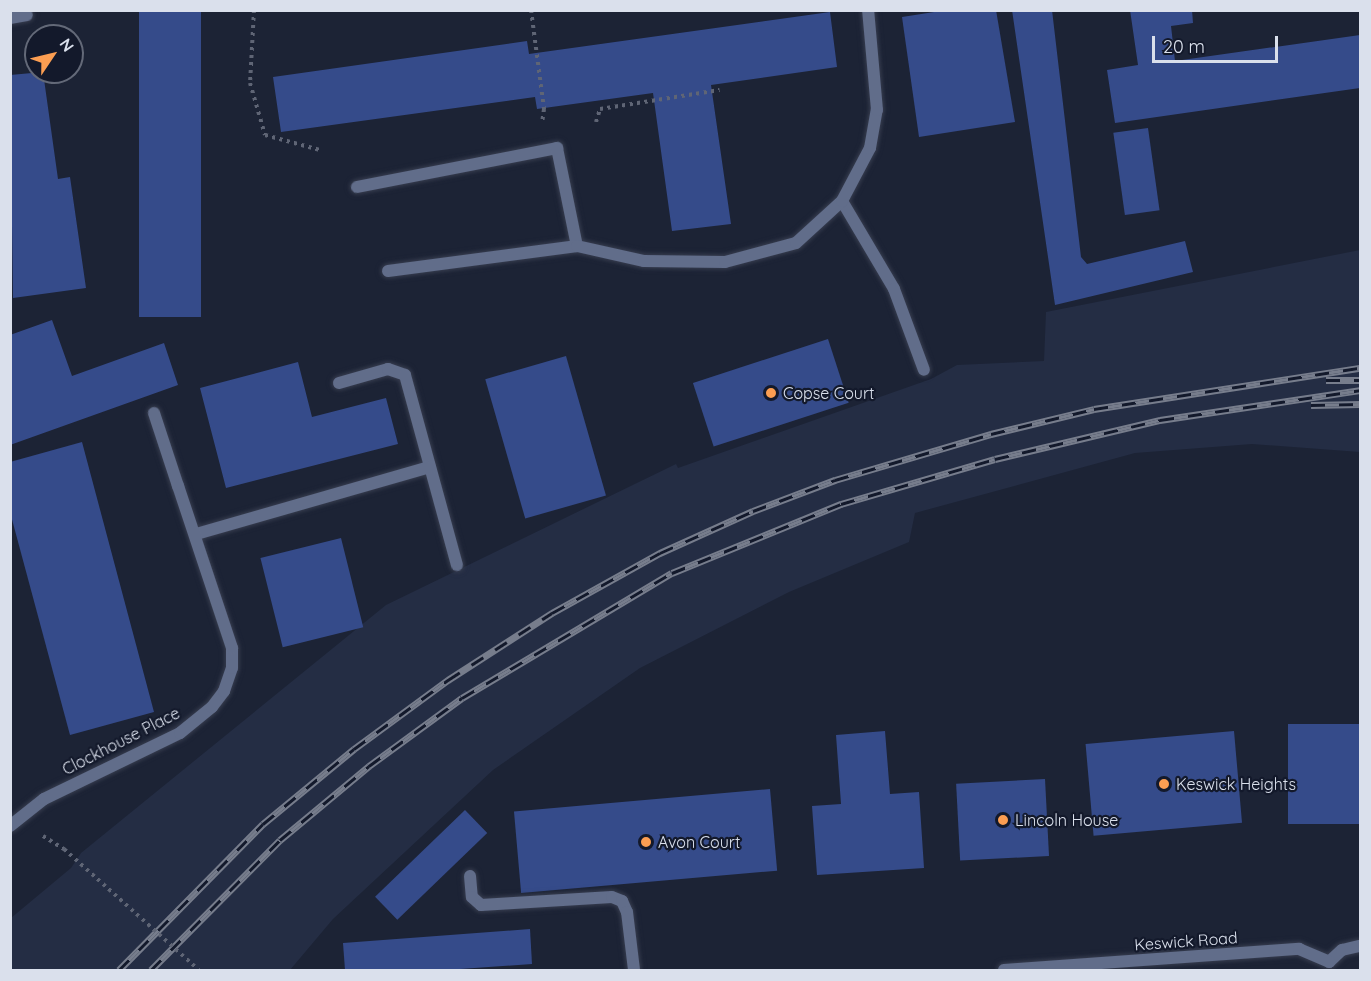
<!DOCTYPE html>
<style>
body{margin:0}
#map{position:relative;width:1371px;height:981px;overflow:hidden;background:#1c2335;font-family:Quicksand,sans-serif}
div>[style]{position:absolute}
.built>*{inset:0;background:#242d44}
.building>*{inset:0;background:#354b8a;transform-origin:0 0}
.path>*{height:4px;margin-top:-2px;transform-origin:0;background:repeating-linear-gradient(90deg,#5f6575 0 3px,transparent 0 7.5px)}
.roads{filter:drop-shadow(0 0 2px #373d4f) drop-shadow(0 0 2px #373d4f)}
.lane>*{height:12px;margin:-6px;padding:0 6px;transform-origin:6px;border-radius:6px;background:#616d8a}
.street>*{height:12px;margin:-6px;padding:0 6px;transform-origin:6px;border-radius:6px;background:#616d8a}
.rail>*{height:7px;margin-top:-3.5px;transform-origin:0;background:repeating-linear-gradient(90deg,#13192b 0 14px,#777d8c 0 28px);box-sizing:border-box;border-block:2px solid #777d8c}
.path-bridge>*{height:4px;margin-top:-2px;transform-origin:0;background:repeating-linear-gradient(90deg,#5f6575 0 3px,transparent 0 7.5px)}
.dots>*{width:16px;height:16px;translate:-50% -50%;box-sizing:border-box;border:3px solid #13192b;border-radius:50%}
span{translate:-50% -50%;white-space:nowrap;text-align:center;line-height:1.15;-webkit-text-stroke:4.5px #13192b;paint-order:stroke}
.poi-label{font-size:16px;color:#dae0ec}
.left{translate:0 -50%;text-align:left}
.street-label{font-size:16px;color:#dae0ec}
.frame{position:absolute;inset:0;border:12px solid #dae0ec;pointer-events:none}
.north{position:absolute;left:24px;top:24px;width:60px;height:60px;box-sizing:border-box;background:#13192b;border:2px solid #636978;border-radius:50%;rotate:55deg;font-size:16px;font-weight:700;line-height:24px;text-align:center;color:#dae0ec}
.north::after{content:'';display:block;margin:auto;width:21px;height:27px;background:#fc9e52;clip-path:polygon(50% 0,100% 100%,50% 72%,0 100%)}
.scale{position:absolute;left:1152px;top:36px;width:126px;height:27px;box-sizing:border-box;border:3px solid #dae0ec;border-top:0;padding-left:8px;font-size:18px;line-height:21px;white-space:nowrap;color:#dae0ec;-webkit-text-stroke:4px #13192b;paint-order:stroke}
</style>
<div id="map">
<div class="built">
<i style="clip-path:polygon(1360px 250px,1360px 452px,1252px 444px,1135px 453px,915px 513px,909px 542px,789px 592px,640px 668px,493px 770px,333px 919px,290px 970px,11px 970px,11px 918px,71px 868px,81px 853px,386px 605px,676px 464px,678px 468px,931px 379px,957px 365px,1044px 361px,1046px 312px)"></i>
</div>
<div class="building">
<i style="left:139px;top:10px;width:62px;height:307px"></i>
<i style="clip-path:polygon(947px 10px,996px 10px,1015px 122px,919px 137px,902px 17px)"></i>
<i style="clip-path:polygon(1012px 10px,1052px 10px,1081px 257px,1087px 264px,1185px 241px,1193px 272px,1055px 305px)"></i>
<i style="clip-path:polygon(1130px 10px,1192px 10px,1193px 23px,1171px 26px,1175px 61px,1360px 35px,1360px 88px,1115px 123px,1107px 70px,1138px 65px)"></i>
<i style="clip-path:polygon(830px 12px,837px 67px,711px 85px,731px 224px,672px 231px,653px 93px,537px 109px,535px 97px,281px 132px,273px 77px,527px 41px,529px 54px,536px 53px)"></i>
<i style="clip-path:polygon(43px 72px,58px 179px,70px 177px,86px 288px,13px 298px,10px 75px)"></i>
<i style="left:1148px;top:128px;width:83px;height:35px;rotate:82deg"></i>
<i style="clip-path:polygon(52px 320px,72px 376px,164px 343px,178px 385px,10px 445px,10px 335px)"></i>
<i style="left:828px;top:339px;width:67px;height:142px;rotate:72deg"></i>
<i style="left:566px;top:356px;width:145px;height:84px;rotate:74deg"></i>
<i style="clip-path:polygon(298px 362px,312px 417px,386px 398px,398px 444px,226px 488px,200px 388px)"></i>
<i style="clip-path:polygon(82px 442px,154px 712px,70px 735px,10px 512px,10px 462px)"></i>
<i style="left:341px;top:538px;width:92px;height:83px;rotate:76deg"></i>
<i style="left:1360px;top:724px;width:100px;height:72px;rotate:90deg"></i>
<i style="clip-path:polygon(885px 731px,890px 794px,919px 792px,924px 868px,817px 875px,812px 806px,841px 804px,836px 735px)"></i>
<i style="left:1234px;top:731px;width:92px;height:149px;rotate:85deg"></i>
<i style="left:1045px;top:779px;width:77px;height:89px;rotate:87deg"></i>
<i style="left:770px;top:789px;width:82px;height:257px;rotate:85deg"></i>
<i style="left:465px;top:810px;width:32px;height:125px;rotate:46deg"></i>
<i style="clip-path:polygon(530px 929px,532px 964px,446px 970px,345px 970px,343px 943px)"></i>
</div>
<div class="path">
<i style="left:254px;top:10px;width:73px;rotate:93.1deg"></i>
<i style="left:250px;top:83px;width:54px;rotate:73.9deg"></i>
<i style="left:265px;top:135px;width:57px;rotate:15.3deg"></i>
<i style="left:531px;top:10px;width:100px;rotate:82.5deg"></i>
<i style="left:544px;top:109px;width:14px;rotate:98deg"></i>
<i style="left:596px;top:122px;width:14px;rotate:-73deg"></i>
<i style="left:600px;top:109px;width:121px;rotate:-9deg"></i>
<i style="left:43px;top:836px;width:25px;rotate:32deg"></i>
</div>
<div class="roads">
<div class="lane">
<i style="left:357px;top:187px;width:204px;rotate:-11deg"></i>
<i style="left:557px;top:148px;width:100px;rotate:78.5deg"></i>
<i style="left:842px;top:201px;width:102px;rotate:59.4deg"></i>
<i style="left:894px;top:289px;width:86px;rotate:69.7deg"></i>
<i style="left:388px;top:271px;width:191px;rotate:-7.5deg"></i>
<i style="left:577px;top:246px;width:69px;rotate:12.6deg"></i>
<i style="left:339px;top:383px;width:51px;rotate:-15.9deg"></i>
<i style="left:388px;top:369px;width:18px;rotate:19deg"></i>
<i style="left:405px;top:375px;width:197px;rotate:74.7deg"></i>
<i style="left:154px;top:413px;width:77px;rotate:71.8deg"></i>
<i style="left:470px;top:876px;width:21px;rotate:85deg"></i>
<i style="left:472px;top:897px;width:12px;rotate:42deg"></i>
<i style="left:481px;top:905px;width:131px;rotate:-3.5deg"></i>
<i style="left:612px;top:897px;width:11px;rotate:22deg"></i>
<i style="left:622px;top:901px;width:12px;rotate:66deg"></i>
<i style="left:627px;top:912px;width:58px;rotate:83.1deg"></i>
</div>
<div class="street">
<i style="left:10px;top:18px;width:17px;rotate:-10deg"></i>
<i style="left:644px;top:261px;width:81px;rotate:0.7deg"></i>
<i style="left:725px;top:262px;width:73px;rotate:-15deg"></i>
<i style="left:796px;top:243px;width:62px;rotate:-42.4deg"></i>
<i style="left:842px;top:201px;width:60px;rotate:-62.2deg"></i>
<i style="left:870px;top:148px;width:39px;rotate:-80deg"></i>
<i style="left:877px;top:110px;width:100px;rotate:-95.1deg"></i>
<i style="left:196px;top:534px;width:243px;rotate:-16deg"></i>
<i style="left:10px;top:826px;width:43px;rotate:-38.5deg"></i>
<i style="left:44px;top:799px;width:151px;rotate:-25.9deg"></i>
<i style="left:180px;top:733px;width:41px;rotate:-39.1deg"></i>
<i style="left:212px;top:707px;width:20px;rotate:-53deg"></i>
<i style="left:224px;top:691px;width:24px;rotate:-71deg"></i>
<i style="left:232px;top:668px;width:20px;rotate:-90deg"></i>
<i style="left:232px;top:648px;width:171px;rotate:-108.4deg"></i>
<i style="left:1329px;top:962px;width:18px;rotate:-43deg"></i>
<i style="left:1342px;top:950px;width:18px;rotate:-13deg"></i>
<i style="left:1004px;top:970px;width:296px;rotate:-4.1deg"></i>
<i style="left:1299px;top:949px;width:33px;rotate:23deg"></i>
</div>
</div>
<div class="rail">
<i style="left:1326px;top:380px;width:34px"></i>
<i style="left:1311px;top:405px;width:49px;rotate:-1.2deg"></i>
<i style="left:119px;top:970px;width:205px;rotate:-45.4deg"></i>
<i style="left:263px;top:824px;width:118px;rotate:-39.5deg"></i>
<i style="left:354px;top:749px;width:117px;rotate:-36.3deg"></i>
<i style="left:448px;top:680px;width:124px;rotate:-32.8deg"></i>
<i style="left:552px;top:613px;width:124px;rotate:-29.1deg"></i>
<i style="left:660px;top:553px;width:102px;rotate:-24.3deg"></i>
<i style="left:753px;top:511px;width:88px;rotate:-20.7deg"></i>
<i style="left:835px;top:480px;width:163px;rotate:-16.4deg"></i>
<i style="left:991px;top:434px;width:106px;rotate:-13.6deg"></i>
<i style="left:1094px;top:409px;width:269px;rotate:-8.8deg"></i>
<i style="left:151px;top:970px;width:183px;rotate:-45.2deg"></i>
<i style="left:280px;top:840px;width:116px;rotate:-39.7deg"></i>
<i style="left:369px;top:766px;width:115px;rotate:-36.2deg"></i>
<i style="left:462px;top:698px;width:244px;rotate:-30.8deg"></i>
<i style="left:672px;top:573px;width:183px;rotate:-22.2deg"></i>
<i style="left:841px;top:504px;width:160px;rotate:-16.3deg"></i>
<i style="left:995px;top:459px;width:170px;rotate:-13.3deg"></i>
<i style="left:1160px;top:420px;width:202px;rotate:-8.5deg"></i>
</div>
<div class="path-bridge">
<i style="left:64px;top:849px;width:181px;rotate:41.9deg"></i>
</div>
<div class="dots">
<i style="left:771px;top:393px;background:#fc9e52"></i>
<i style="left:1164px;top:784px;background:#fc9e52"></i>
<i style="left:1003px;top:820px;background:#fc9e52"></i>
<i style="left:646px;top:842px;background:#fc9e52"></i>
</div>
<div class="poi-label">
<span class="left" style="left:783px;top:393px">Copse Court</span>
<span class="left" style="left:1176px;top:784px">Keswick Heights</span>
<span class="left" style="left:1015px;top:820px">Lincoln House</span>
<span class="left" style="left:658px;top:842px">Avon Court</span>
</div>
<div class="street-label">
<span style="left:121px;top:741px;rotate:-27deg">Clockhouse Place</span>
<span style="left:1186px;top:941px;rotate:-4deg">Keswick Road</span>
</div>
<div class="frame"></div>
<div class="north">N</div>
<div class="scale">20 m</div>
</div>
